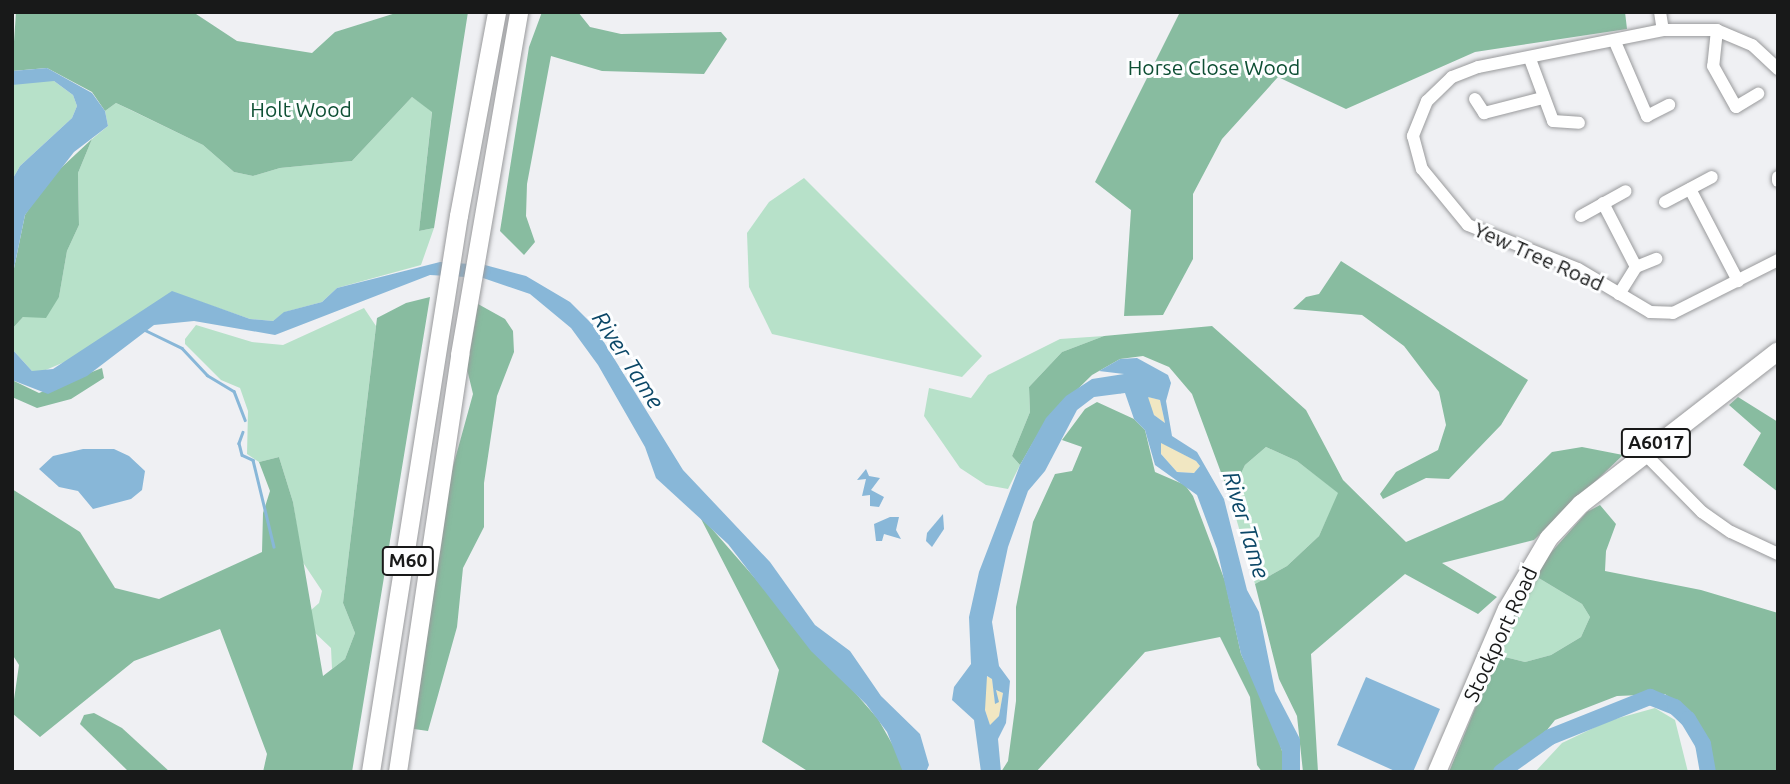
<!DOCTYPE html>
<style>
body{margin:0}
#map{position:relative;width:1790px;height:784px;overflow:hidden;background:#eff0f3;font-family:Ubuntu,sans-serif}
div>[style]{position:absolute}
.green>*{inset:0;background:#b7e1c9}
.forest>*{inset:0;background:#88bca0}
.sand>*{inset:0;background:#f1e7c2}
.water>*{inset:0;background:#88b7d8}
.stream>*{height:2.5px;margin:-1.25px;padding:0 1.25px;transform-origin:1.25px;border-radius:1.25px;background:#88b7d8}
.river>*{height:16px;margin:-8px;padding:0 8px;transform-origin:8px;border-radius:8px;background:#88b7d8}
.roads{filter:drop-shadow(0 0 2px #999a9c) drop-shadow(0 0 2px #999a9c)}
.minor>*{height:12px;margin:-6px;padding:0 6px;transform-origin:6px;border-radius:6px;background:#fff}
.highway>*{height:18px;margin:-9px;padding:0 9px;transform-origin:9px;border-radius:9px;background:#fff}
span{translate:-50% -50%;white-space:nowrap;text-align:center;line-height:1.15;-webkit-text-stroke:6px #fdfeff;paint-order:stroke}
.shield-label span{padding:2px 5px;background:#fdfeff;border:2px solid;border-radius:5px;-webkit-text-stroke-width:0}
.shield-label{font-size:19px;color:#181919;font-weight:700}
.park-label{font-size:21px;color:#0e4f34}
.street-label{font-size:21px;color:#181919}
.water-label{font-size:23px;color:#0b4767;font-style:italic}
.frame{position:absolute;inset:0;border:14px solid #181919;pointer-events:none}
</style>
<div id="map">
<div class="green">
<i style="clip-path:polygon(30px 80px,54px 81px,73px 95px,77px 106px,72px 118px,20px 166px,12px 180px,12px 85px)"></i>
<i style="clip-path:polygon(412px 97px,432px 111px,419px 231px,434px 228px,421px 265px,337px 288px,322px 302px,285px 312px,273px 321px,250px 319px,172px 292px,74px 358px,41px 372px,32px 371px,12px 349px,12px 329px,23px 317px,59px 297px,67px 251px,79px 225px,78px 173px,92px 139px,108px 126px,105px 111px,116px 103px,203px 145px,234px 172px,253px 176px,280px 168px,352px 161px)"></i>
<i style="clip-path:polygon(804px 178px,982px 356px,962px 377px,772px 334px,749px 287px,747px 233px,769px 202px)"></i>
<i style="clip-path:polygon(364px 308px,376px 326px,343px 603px,355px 633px,345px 659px,332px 669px,331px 648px,313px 631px,310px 611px,319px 603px,322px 591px,302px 561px,293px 502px,279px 457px,259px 462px,247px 454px,248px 411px,240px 388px,221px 380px,185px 344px,185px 339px,196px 325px,252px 342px,283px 345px)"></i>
<i style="clip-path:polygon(1104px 336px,1062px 352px,1029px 387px,1030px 412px,1012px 456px,1020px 465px,1008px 489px,986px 485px,960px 468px,924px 416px,929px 388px,971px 398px,988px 375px,1060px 339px)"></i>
<i style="clip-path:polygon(1266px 447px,1297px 461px,1339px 493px,1319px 536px,1287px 566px,1255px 584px,1230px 497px,1245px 465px)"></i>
<i style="clip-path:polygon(1532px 574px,1582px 604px,1590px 617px,1581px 637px,1551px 655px,1525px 662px,1497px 655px)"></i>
<i style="clip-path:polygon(1655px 708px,1675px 720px,1688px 772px,1535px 772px,1562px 743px,1608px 721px)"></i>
</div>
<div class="forest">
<i style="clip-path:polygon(193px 12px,237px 41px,312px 53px,335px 32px,399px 12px,468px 12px,434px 228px,419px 231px,432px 112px,412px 97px,352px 161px,280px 168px,253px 176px,234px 172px,203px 145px,131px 110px,116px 103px,105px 111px,92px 92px,47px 68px,12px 71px,16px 12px)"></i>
<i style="clip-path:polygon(542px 12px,578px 12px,590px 27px,621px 34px,721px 32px,727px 39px,704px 74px,602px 71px,551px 56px,527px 184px,526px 216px,535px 242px,524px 255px,500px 231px,529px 47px)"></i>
<i style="clip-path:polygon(1180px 12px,1625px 12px,1627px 29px,1475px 52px,1346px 109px,1278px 77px,1222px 139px,1193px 194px,1193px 259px,1163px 315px,1124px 316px,1131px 210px,1095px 182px)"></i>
<i style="clip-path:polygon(92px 139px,78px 173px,79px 225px,67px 251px,59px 297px,46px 318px,23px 317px,12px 329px,12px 278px,25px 215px,46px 182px)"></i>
<i style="clip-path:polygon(1341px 261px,1528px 380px,1501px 425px,1449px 479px,1426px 478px,1383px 499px,1380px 494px,1396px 472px,1438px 450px,1446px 425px,1439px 392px,1404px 346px,1362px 315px,1293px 309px,1306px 297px,1319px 294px)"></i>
<i style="clip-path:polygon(430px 297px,352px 772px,263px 772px,267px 754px,220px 629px,134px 661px,40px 737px,12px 713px,19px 665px,12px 654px,12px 489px,80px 532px,115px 588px,159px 599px,262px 552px,263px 513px,270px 491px,259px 462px,279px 457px,293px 502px,323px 676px,345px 659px,355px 633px,343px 603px,377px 318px,406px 303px)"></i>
<i style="clip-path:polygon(478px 304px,505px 319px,513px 331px,514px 352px,497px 396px,484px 483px,484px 527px,463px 568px,457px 627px,428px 731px,414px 729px,449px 481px,473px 394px,467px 369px)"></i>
<i style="clip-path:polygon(1212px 326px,1306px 410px,1343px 480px,1406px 542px,1503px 500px,1552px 452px,1582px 447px,1623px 455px,1534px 540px,1442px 563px,1497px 597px,1478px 614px,1405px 574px,1311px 654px,1318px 772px,1303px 772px,1297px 716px,1279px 679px,1255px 584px,1287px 566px,1319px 536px,1338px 493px,1297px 461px,1266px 447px,1245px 465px,1230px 497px,1192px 394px,1169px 367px,1143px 356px,1120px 359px,1092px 375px,1046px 420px,1020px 465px,1012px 456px,1030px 412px,1029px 387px,1062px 352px,1104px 336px)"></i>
<i style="clip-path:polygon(102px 368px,104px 378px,71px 399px,37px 408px,12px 397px,12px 380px,39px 393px)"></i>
<i style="clip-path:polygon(1738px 397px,1778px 422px,1778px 492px,1743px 465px,1761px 433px,1729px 405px)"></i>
<i style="clip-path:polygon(1097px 402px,1134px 419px,1145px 430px,1155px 472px,1185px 485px,1193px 496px,1225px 581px,1241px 654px,1273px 721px,1282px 751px,1282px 772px,1262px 772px,1257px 765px,1250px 697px,1220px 637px,1145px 652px,1036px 772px,1001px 772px,1008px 761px,1016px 701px,1016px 607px,1033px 522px,1055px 474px,1072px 471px,1082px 447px,1062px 440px,1085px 409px)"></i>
<i style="clip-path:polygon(1600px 505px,1616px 524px,1606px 551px,1605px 571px,1701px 590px,1778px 613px,1778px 772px,1715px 772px,1695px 717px,1665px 694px,1617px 696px,1555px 720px,1513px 772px,1449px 772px,1497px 655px,1525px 662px,1551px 655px,1581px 637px,1590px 617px,1582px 604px,1532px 574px,1587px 512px)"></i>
<i style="clip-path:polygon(698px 513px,878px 719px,903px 763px,903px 772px,809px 772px,762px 742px,779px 670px)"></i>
<i style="clip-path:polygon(94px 713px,122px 728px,170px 772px,129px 772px,80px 724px,84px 715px)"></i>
</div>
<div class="sand">
<i style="clip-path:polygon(1145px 396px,1160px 400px,1165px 423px,1154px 415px)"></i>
<i style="clip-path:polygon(1161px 442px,1196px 461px,1200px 466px,1194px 473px,1177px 472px,1161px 454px)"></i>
<i style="clip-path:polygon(985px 676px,992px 678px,995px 703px,996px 690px,1003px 693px,999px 716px,990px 726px,985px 710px)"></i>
</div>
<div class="water">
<i style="clip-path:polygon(47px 68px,92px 93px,105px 111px,108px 126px,74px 152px,25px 215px,12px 278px,12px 180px,20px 166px,72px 118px,77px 106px,73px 95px,54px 81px,12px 85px,12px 71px)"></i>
<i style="clip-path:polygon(440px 262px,485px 265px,526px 276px,570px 302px,594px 326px,683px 470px,770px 562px,815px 625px,850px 651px,881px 696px,920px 734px,929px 765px,926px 772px,903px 772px,887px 732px,866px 704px,811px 651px,728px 544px,656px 478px,645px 447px,598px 365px,571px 328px,530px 294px,483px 278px,430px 275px,275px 335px,194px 321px,154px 325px,87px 376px,48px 394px,12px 380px,12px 349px,32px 371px,53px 369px,172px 291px,250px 319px,273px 321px,284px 312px,322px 302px,337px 288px)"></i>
<i style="clip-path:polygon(evenodd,1137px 358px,1168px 375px,1171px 383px,1166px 401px,1172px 436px,1197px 452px,1224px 499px,1247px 590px,1259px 612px,1275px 691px,1300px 739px,1300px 772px,1282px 772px,1282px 751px,1241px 654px,1217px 549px,1197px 495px,1155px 465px,1145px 430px,1134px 419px,1125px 393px,1094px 397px,1077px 410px,1045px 471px,1028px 491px,1008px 547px,992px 622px,999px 666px,1010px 681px,1006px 723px,998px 739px,1001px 772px,981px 772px,974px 720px,952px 700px,954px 687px,971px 664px,969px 617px,979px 572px,1020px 465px,1046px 418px,1066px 396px,1092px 379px,1124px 374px,1099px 371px,1120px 359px,1137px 358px,1148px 397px,1160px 400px,1165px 423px,1154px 415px,1148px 397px,1137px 358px,1161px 443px,1196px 461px,1200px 466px,1194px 473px,1177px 472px,1161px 454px,1161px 443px,1137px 358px,987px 676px,992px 679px,995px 704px,999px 702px,996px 690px,1003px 693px,999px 716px,990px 725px,985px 710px,987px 676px)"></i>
<i style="clip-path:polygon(83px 449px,114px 449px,129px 456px,145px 471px,142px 490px,131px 499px,93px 509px,78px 491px,59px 487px,39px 469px,53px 456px)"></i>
<i style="clip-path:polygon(866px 469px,869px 476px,880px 478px,871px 490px,884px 497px,879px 507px,870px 506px,870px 495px,862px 496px,866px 479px,857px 480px)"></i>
<i style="clip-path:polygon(943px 514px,944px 529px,932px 547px,926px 541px,927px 533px)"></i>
<i style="clip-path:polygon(890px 517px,899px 517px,896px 530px,901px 539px,884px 534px,882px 541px,876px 541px,874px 524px)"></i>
<i style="clip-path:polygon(1366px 677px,1440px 709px,1413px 772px,1397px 772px,1337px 745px)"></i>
</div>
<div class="stream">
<i style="left:145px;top:330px;width:41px;rotate:25.9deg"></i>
<i style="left:182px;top:348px;width:37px;rotate:47deg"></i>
<i style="left:207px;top:375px;width:31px;rotate:31deg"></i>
<i style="left:234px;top:391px;width:31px;rotate:69deg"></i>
<i style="left:243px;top:432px;width:12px;rotate:110deg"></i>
<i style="left:239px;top:443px;width:12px;rotate:76deg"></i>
<i style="left:242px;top:455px;width:12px;rotate:24deg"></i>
<i style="left:253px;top:460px;width:89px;rotate:76.4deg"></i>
</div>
<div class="river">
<i style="left:1501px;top:772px;width:60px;rotate:-35.5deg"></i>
<i style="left:1550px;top:737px;width:108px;rotate:-21.8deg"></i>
<i style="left:1650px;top:697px;width:27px;rotate:22deg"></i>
<i style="left:1675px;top:707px;width:18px;rotate:43deg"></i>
<i style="left:1688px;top:719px;width:29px;rotate:59deg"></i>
<i style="left:1703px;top:744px;width:28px;rotate:80deg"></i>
</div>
<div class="roads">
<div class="minor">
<i style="left:1660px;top:12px;width:18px;rotate:81deg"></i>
<i style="left:1717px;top:30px;width:36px;rotate:96deg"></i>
<i style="left:1713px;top:66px;width:47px;rotate:60.7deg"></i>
<i style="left:1736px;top:107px;width:26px;rotate:-31deg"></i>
<i style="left:1615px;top:42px;width:81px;rotate:66.6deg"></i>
<i style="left:1647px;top:116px;width:25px;rotate:-27deg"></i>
<i style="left:1530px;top:59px;width:66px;rotate:69.6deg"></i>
<i style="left:1553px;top:121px;width:26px;rotate:4deg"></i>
<i style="left:1778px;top:69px;width:35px;rotate:-137deg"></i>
<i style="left:1752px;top:45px;width:38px;rotate:-157deg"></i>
<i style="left:1717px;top:30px;width:54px;rotate:180deg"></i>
<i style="left:1663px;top:30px;width:189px;rotate:168.7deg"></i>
<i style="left:1478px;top:67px;width:28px;rotate:159deg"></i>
<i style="left:1452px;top:77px;width:35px;rotate:136deg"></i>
<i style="left:1427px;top:101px;width:38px;rotate:112deg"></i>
<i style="left:1413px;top:136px;width:34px;rotate:75deg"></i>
<i style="left:1422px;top:169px;width:72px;rotate:50.6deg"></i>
<i style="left:1468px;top:225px;width:118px;rotate:21.8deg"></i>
<i style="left:1578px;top:269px;width:84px;rotate:30.8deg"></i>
<i style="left:1650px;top:312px;width:23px;rotate:2deg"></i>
<i style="left:1673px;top:313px;width:118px;rotate:-26.8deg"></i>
<i style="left:1475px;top:99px;width:17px;rotate:57deg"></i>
<i style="left:1484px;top:113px;width:61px;rotate:-14.3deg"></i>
<i style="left:1778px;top:177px;width:4px;rotate:90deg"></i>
<i style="left:1690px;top:189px;width:104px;rotate:62.4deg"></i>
<i style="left:1665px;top:202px;width:53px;rotate:-28deg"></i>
<i style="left:1603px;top:203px;width:72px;rotate:62.7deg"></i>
<i style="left:1636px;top:267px;width:32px;rotate:122deg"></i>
<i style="left:1581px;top:216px;width:51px;rotate:-29.1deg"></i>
<i style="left:1636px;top:267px;width:22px;rotate:-22deg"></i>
<i style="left:1644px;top:453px;width:83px;rotate:45.5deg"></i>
<i style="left:1702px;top:512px;width:35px;rotate:35deg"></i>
<i style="left:1731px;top:532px;width:52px;rotate:25.1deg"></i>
</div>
<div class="highway">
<i style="left:371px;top:772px;width:563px;rotate:-81.01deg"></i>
<i style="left:459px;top:216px;width:208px;rotate:-79.4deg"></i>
<i style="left:398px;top:772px;width:422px;rotate:-81.5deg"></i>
<i style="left:460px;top:355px;width:348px;rotate:-80.2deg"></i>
<i style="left:1437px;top:772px;width:177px;rotate:-66.8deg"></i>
<i style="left:1507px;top:609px;width:82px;rotate:-59.4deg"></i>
<i style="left:1549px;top:538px;width:47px;rotate:-46.7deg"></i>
<i style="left:1581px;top:504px;width:249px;rotate:-37.8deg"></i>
</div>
</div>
<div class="shield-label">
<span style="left:1656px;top:443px">A6017</span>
<span style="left:408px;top:561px">M60</span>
</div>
<div class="park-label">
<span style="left:1214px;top:67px">Horse Close Wood</span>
<span style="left:301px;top:109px">Holt Wood</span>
</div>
<div class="street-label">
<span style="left:1539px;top:256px;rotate:24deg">Yew Tree Road</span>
<span style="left:1500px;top:634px;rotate:-65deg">Stockport Road</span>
</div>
<div class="water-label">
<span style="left:628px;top:360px;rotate:57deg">River Tame</span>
<span style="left:1246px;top:525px;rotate:73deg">River Tame</span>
</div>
<div class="frame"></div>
</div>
